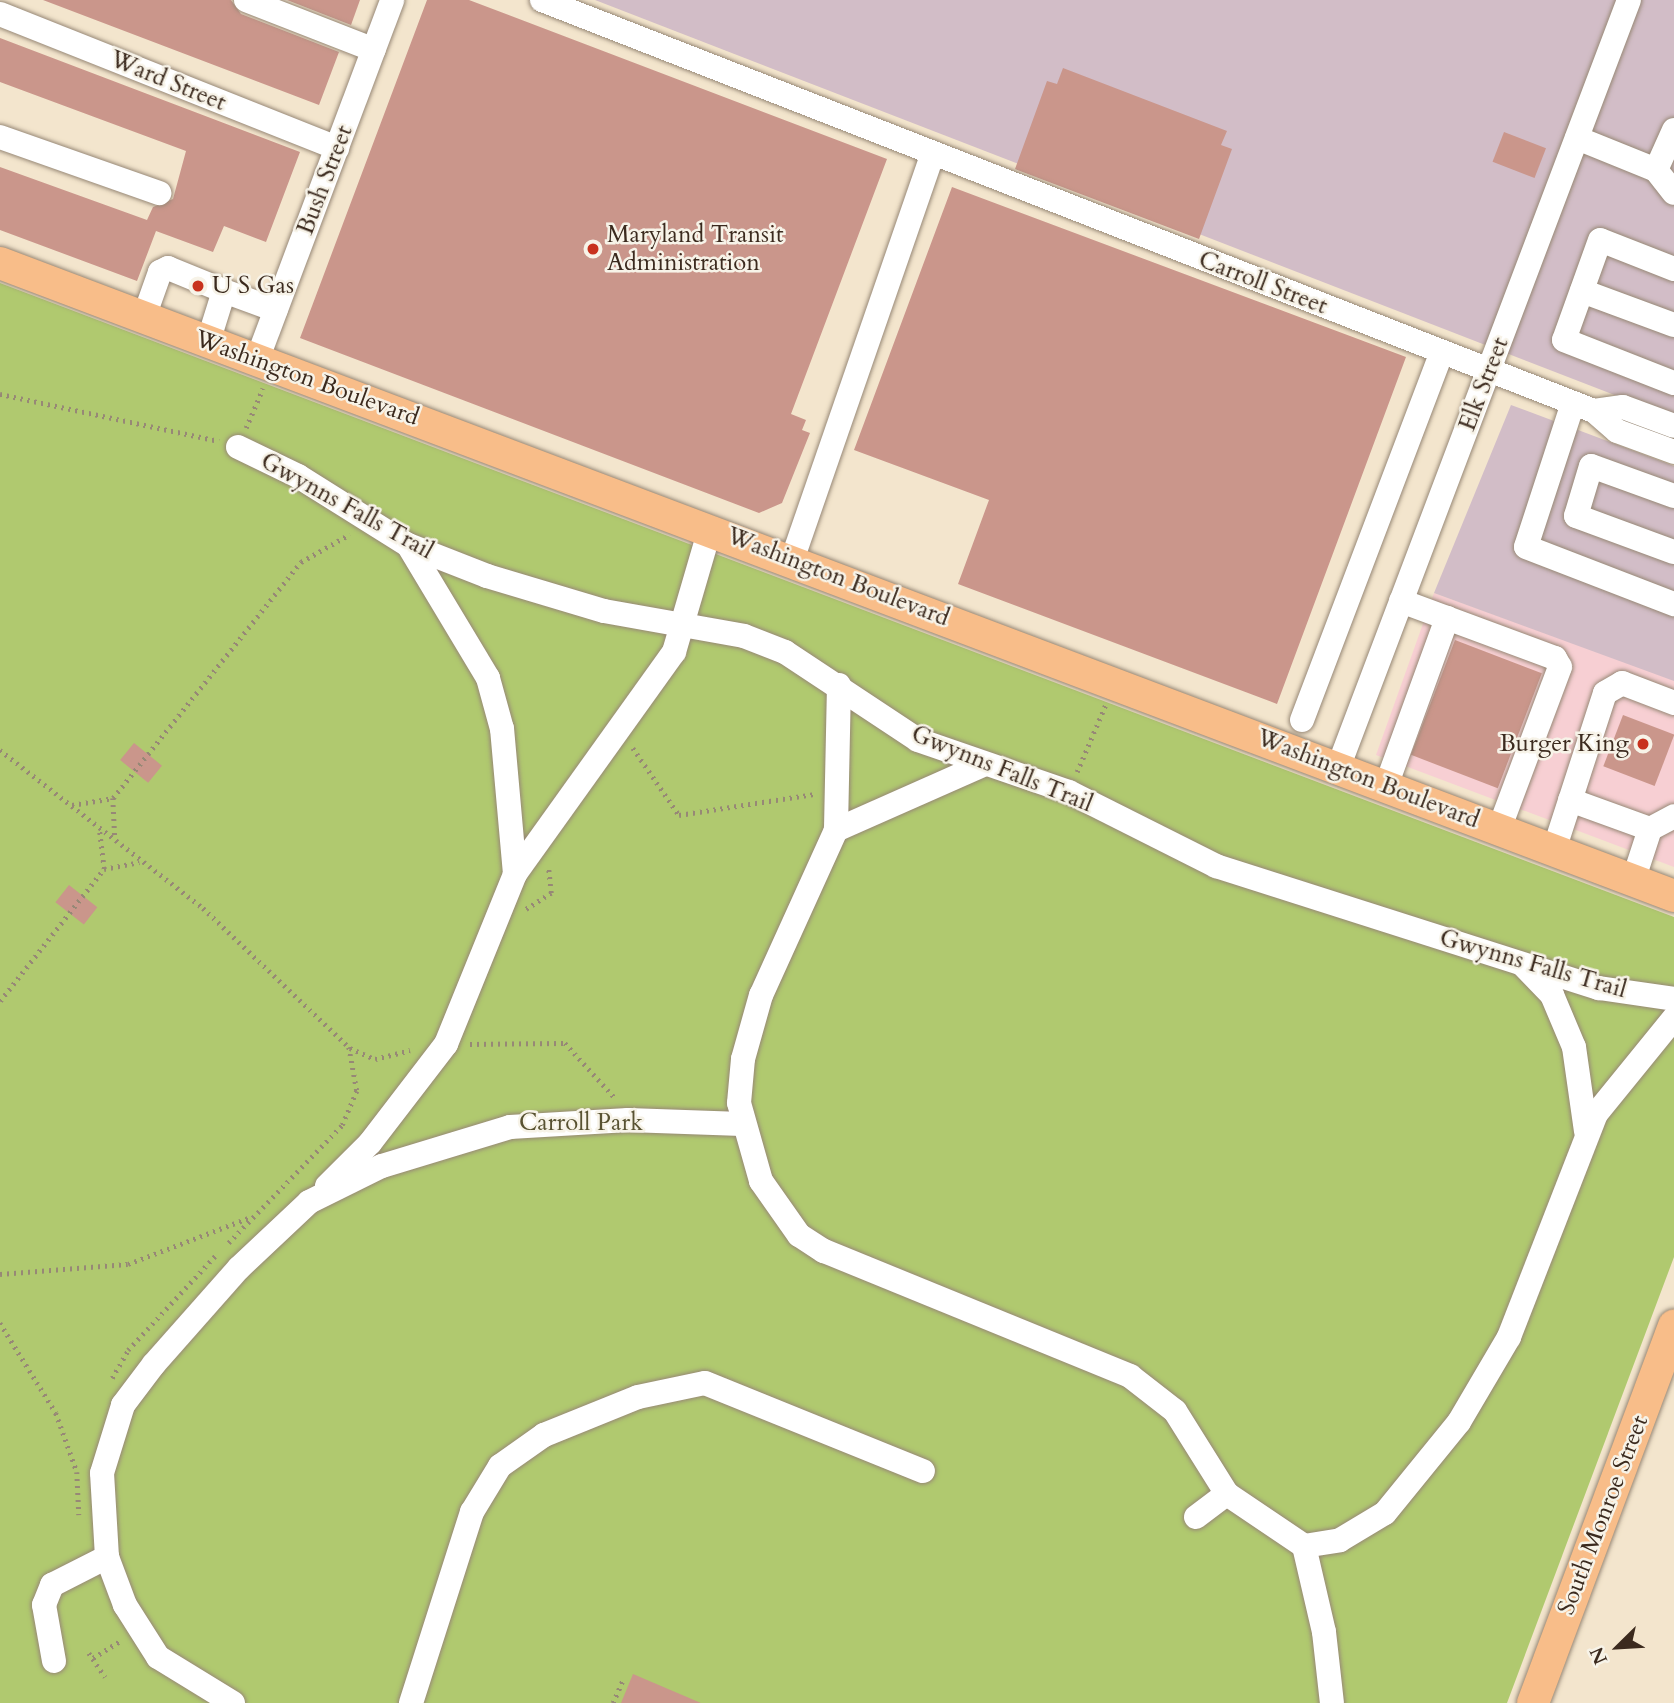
<!DOCTYPE html>
<style>
body{margin:0}
#map{position:relative;width:1674px;height:1703px;overflow:hidden;background:#f3e5cd;font-family:Cardo,serif}
div>[style]{position:absolute}
.built>*{inset:0;background:#f7cfd3}
.industrial>*{inset:0;background:#d2bdc7}
.green>*{inset:0;background:#b0c96f}
.building>*{inset:0;background:#ca968b;transform-origin:0 0}
.path>*{height:4.5px;margin-top:-2.25px;transform-origin:0;background:repeating-linear-gradient(90deg,#978876 0 2px,transparent 0 7px)}
.roads{filter:drop-shadow(0 0 2px #978876) drop-shadow(0 0 2px #978876)}
.minor>*{height:24px;margin:-12px;padding:0 12px;transform-origin:12px;border-radius:12px;background:#fff}
.major>*{height:32px;margin:-16px;padding:0 16px;transform-origin:16px;border-radius:16px;background:#f8bd89}
.dots>*{width:19px;height:19px;translate:-50% -50%;box-sizing:border-box;border:4px solid #f7f3e8;border-radius:50%}
span{translate:-50% -50%;white-space:nowrap;text-align:center;line-height:1.15;-webkit-text-stroke:5px #f7f3e8;paint-order:stroke}
.street-label{font-size:24px;color:#3b2a1e}
.poi-label{font-size:24px;color:#3b2a1e}
.left{translate:0 -50%;text-align:left}
.right{translate:-100% -50%;text-align:right}
.park-label{font-size:24px;color:#585232}
.north{position:absolute;left:1583px;top:1612px;width:70px;height:70px;-webkit-text-stroke:5px #f7f3e8;paint-order:stroke;rotate:246deg;font-size:19px;font-weight:700;line-height:28px;text-align:center;color:#3b2a1e}
.north::after{content:'';display:block;margin:auto;width:24px;height:32px;background:#3b2a1e;clip-path:polygon(50% 0,100% 100%,50% 72%,0 100%)}
</style>
<div id="map">
<div class="built">
<i style="clip-path:polygon(1434px 593px,1674px 679px,1674px 867px,1376px 755px)"></i>
</div>
<div class="industrial">
<i style="clip-path:polygon(595px 0,1674px 0,1674px 418px)"></i>
<i style="clip-path:polygon(1511px 405px,1674px 466px,1674px 681px,1434px 593px)"></i>
</div>
<div class="green">
<i style="clip-path:polygon(0 283px,1674px 917px,1674px 1257px,1507px 1703px,0 1703px)"></i>
</div>
<div class="building">
<i style="clip-path:polygon(43px 0,231px 0,241px 14px,339px 52px,319px 105px)"></i>
<i style="clip-path:polygon(287px 0,360px 0,351px 25px)"></i>
<i style="clip-path:polygon(427px 0,469px 0,887px 159px,791px 414px,806px 420px,802px 430px,810px 433px,782px 503px,759px 513px,300px 338px)"></i>
<i style="clip-path:polygon(0 38px,300px 152px,266px 242px,224px 226px,213px 252px,156px 231px,137px 281px,0 230px,0 167px,147px 220px,153px 207px,173px 199px,186px 151px,0 82px)"></i>
<i style="clip-path:polygon(1063px 68px,1227px 131px,1221px 145px,1232px 149px,1199px 239px,1015px 169px,1047px 81px,1057px 84px)"></i>
<i style="left:1504px;top:132px;width:45px;height:32px;rotate:21deg"></i>
<i style="clip-path:polygon(952px 187px,1406px 357px,1277px 704px,958px 584px,989px 500px,854px 450px)"></i>
<i style="left:1455px;top:640px;width:93px;height:123px;rotate:21deg"></i>
<i style="left:1623px;top:715px;width:55px;height:55px;rotate:21deg"></i>
<i style="left:134px;top:743px;width:36px;height:22px;rotate:39deg"></i>
<i style="left:69px;top:885px;width:36px;height:22px;rotate:38deg"></i>
<i style="clip-path:polygon(633px 1674px,701px 1703px,621px 1703px)"></i>
</div>
<div class="path">
<i style="left:0;top:394px;width:224px;rotate:12.1deg"></i>
<i style="left:246px;top:428px;width:43px;rotate:-67deg"></i>
<i style="left:633px;top:748px;width:81px;rotate:55.5deg"></i>
<i style="left:679px;top:815px;width:138px;rotate:-8.8deg"></i>
<i style="left:0;top:750px;width:257px;rotate:37.9deg"></i>
<i style="left:203px;top:908px;width:202px;rotate:43.6deg"></i>
<i style="left:349px;top:1047px;width:45px;rotate:79.7deg"></i>
<i style="left:357px;top:1091px;width:38px;rotate:113deg"></i>
<i style="left:342px;top:1126px;width:163px;rotate:134deg"></i>
<i style="left:1077px;top:772px;width:72px;rotate:-67deg"></i>
<i style="left:113px;top:798px;width:302px;rotate:-51.5deg"></i>
<i style="left:301px;top:562px;width:56px;rotate:-29.7deg"></i>
<i style="left:72px;top:805px;width:42px;rotate:-9.7deg"></i>
<i style="left:113px;top:798px;width:41px;rotate:87.2deg"></i>
<i style="left:104px;top:869px;width:36px;rotate:-11deg"></i>
<i style="left:526px;top:909px;width:30px;rotate:-33deg"></i>
<i style="left:551px;top:893px;width:27px;rotate:-96deg"></i>
<i style="left:0;top:1001px;width:168px;rotate:-51.8deg"></i>
<i style="left:104px;top:869px;width:41px;rotate:-97deg"></i>
<i style="left:470px;top:1044px;width:95px;rotate:-0.6deg"></i>
<i style="left:565px;top:1043px;width:76px;rotate:47.7deg"></i>
<i style="left:350px;top:1048px;width:27px;rotate:24deg"></i>
<i style="left:375px;top:1059px;width:36px;rotate:-14deg"></i>
<i style="left:0;top:1274px;width:128px;rotate:-4.5deg"></i>
<i style="left:128px;top:1264px;width:132px;rotate:-20.9deg"></i>
<i style="left:0;top:1323px;width:106px;rotate:58.1deg"></i>
<i style="left:56px;top:1413px;width:63px;rotate:70.4deg"></i>
<i style="left:77px;top:1472px;width:43px;rotate:87.3deg"></i>
<i style="left:112px;top:1378px;width:32px;rotate:-60deg"></i>
<i style="left:128px;top:1350px;width:131px;rotate:-47.2deg"></i>
<i style="left:89px;top:1653px;width:29px;rotate:56deg"></i>
<i style="left:93px;top:1658px;width:34px;rotate:-32deg"></i>
<i style="left:613px;top:1703px;width:26px;rotate:-67deg"></i>
</div>
<div class="roads">
<div class="minor">
<i style="left:246px;top:0;width:137px;rotate:21.3deg"></i>
<i style="left:542px;top:0;width:1129px;rotate:21.34deg"></i>
<i style="left:1594px;top:411px;width:30px;rotate:41deg"></i>
<i style="left:1617px;top:431px;width:61px;rotate:20.2deg"></i>
<i style="left:0;top:14px;width:363px;rotate:21.7deg"></i>
<i style="left:1674px;top:130px;width:44px;rotate:114.2deg"></i>
<i style="left:1656px;top:170px;width:29px;rotate:52deg"></i>
<i style="left:0;top:137px;width:169px;rotate:19.4deg"></i>
<i style="left:1577px;top:138px;width:85px;rotate:22.1deg"></i>
<i style="left:1674px;top:269px;width:79px;rotate:-158.6deg"></i>
<i style="left:1600px;top:240px;width:106px;rotate:109.8deg"></i>
<i style="left:1564px;top:340px;width:118px;rotate:21.4deg"></i>
<i style="left:224px;top:291px;width:55px;rotate:20.1deg"></i>
<i style="left:1582px;top:291px;width:98px;rotate:20.3deg"></i>
<i style="left:144px;top:317px;width:48px;rotate:-70.4deg"></i>
<i style="left:160px;top:272px;width:9px;rotate:-27deg"></i>
<i style="left:168px;top:268px;width:61px;rotate:22.3deg"></i>
<i style="left:224px;top:291px;width:53px;rotate:107.4deg"></i>
<i style="left:257px;top:360px;width:384px;rotate:-69.4deg"></i>
<i style="left:1573px;top:403px;width:151px;rotate:108.1deg"></i>
<i style="left:1526px;top:547px;width:159px;rotate:21.1deg"></i>
<i style="left:1594px;top:411px;width:29px;rotate:-8deg"></i>
<i style="left:1623px;top:407px;width:54px;rotate:20.4deg"></i>
<i style="left:238px;top:447px;width:67px;rotate:25.8deg"></i>
<i style="left:298px;top:476px;width:130px;rotate:32.1deg"></i>
<i style="left:408px;top:545px;width:85px;rotate:21.4deg"></i>
<i style="left:487px;top:576px;width:122px;rotate:16.7deg"></i>
<i style="left:604px;top:611px;width:142px;rotate:10.1deg"></i>
<i style="left:744px;top:636px;width:44px;rotate:21.3deg"></i>
<i style="left:785px;top:652px;width:159px;rotate:33.5deg"></i>
<i style="left:918px;top:740px;width:160px;rotate:19deg"></i>
<i style="left:1069px;top:792px;width:165px;rotate:26.7deg"></i>
<i style="left:1216px;top:866px;width:402px;rotate:17.7deg"></i>
<i style="left:1599px;top:988px;width:76px;rotate:8.3deg"></i>
<i style="left:1674px;top:496px;width:88px;rotate:-160.1deg"></i>
<i style="left:1591px;top:466px;width:52px;rotate:106.7deg"></i>
<i style="left:1576px;top:516px;width:104px;rotate:20.2deg"></i>
<i style="left:792px;top:560px;width:428px;rotate:-70.9deg"></i>
<i style="left:1401px;top:601px;width:164px;rotate:20.3deg"></i>
<i style="left:1555px;top:658px;width:10px;rotate:61deg"></i>
<i style="left:1560px;top:667px;width:173px;rotate:110.6deg"></i>
<i style="left:839px;top:685px;width:145px;rotate:91.2deg"></i>
<i style="left:836px;top:830px;width:181px;rotate:114.4deg"></i>
<i style="left:761px;top:995px;width:66px;rotate:105.7deg"></i>
<i style="left:743px;top:1059px;width:44px;rotate:95.2deg"></i>
<i style="left:739px;top:1103px;width:81px;rotate:74.2deg"></i>
<i style="left:761px;top:1181px;width:66px;rotate:54.9deg"></i>
<i style="left:799px;top:1235px;width:30px;rotate:33deg"></i>
<i style="left:824px;top:1251px;width:331px;rotate:22.2deg"></i>
<i style="left:1130px;top:1376px;width:57px;rotate:37.9deg"></i>
<i style="left:1175px;top:1411px;width:98px;rotate:57.9deg"></i>
<i style="left:1227px;top:1494px;width:93px;rotate:34deg"></i>
<i style="left:1304px;top:1546px;width:36px;rotate:-9deg"></i>
<i style="left:1340px;top:1540px;width:52px;rotate:-31deg"></i>
<i style="left:1385px;top:1513px;width:117px;rotate:-50.9deg"></i>
<i style="left:1459px;top:1422px;width:99px;rotate:-59.5deg"></i>
<i style="left:1509px;top:1337px;width:239px;rotate:-68.7deg"></i>
<i style="left:1596px;top:1114px;width:124px;rotate:-50.9deg"></i>
<i style="left:1302px;top:720px;width:394px;rotate:-69.2deg"></i>
<i style="left:1338px;top:768px;width:821px;rotate:-69.25deg"></i>
<i style="left:1386px;top:786px;width:179px;rotate:-70deg"></i>
<i style="left:1570px;top:800px;width:85px;rotate:19.9deg"></i>
<i style="left:1650px;top:829px;width:55px;rotate:108.1deg"></i>
<i style="left:1650px;top:829px;width:27px;rotate:-28deg"></i>
<i style="left:836px;top:830px;width:161px;rotate:-23.9deg"></i>
<i style="left:1554px;top:850px;width:165px;rotate:-72deg"></i>
<i style="left:1605px;top:693px;width:20px;rotate:-30deg"></i>
<i style="left:1622px;top:683px;width:56px;rotate:21deg"></i>
<i style="left:515px;top:874px;width:273px;rotate:-54.4deg"></i>
<i style="left:674px;top:652px;width:128px;rotate:-73.7deg"></i>
<i style="left:1523px;top:965px;width:42px;rotate:46deg"></i>
<i style="left:1552px;top:995px;width:56px;rotate:67.1deg"></i>
<i style="left:1574px;top:1047px;width:85px;rotate:81.9deg"></i>
<i style="left:327px;top:1186px;width:61px;rotate:-45deg"></i>
<i style="left:370px;top:1143px;width:125px;rotate:-52.5deg"></i>
<i style="left:446px;top:1044px;width:183px;rotate:-67.9deg"></i>
<i style="left:515px;top:874px;width:146px;rotate:-95.1deg"></i>
<i style="left:502px;top:729px;width:53px;rotate:-105.4deg"></i>
<i style="left:488px;top:678px;width:155px;rotate:-121deg"></i>
<i style="left:1196px;top:1517px;width:39px;rotate:-37deg"></i>
<i style="left:1304px;top:1546px;width:88px;rotate:76.9deg"></i>
<i style="left:1324px;top:1632px;width:71px;rotate:83.6deg"></i>
<i style="left:54px;top:1661px;width:57px;rotate:-100.1deg"></i>
<i style="left:44px;top:1605px;width:22px;rotate:-68deg"></i>
<i style="left:52px;top:1585px;width:62px;rotate:-27deg"></i>
<i style="left:233px;top:1703px;width:88px;rotate:-148.5deg"></i>
<i style="left:158px;top:1657px;width:62px;rotate:-122.4deg"></i>
<i style="left:125px;top:1605px;width:51px;rotate:-110.6deg"></i>
<i style="left:107px;top:1557px;width:84px;rotate:-93.4deg"></i>
<i style="left:102px;top:1473px;width:71px;rotate:-72.8deg"></i>
<i style="left:123px;top:1405px;width:51px;rotate:-52.9deg"></i>
<i style="left:154px;top:1364px;width:128px;rotate:-48.5deg"></i>
<i style="left:239px;top:1268px;width:96px;rotate:-43.3deg"></i>
<i style="left:309px;top:1202px;width:81px;rotate:-26.3deg"></i>
<i style="left:382px;top:1166px;width:134px;rotate:-16.9deg"></i>
<i style="left:510px;top:1127px;width:118px;rotate:-3.4deg"></i>
<i style="left:628px;top:1120px;width:114px;rotate:2deg"></i>
<i style="left:411px;top:1703px;width:201px;rotate:-72.3deg"></i>
<i style="left:472px;top:1512px;width:54px;rotate:-58.7deg"></i>
<i style="left:500px;top:1466px;width:54px;rotate:-35.2deg"></i>
<i style="left:544px;top:1435px;width:101px;rotate:-22deg"></i>
<i style="left:638px;top:1397px;width:68px;rotate:-11.8deg"></i>
<i style="left:705px;top:1383px;width:235px;rotate:22deg"></i>
</div>
<div class="major">
<i style="left:0;top:263px;width:1790px;rotate:20.71deg"></i>
<i style="left:1533px;top:1703px;width:403px;rotate:-69.5deg"></i>
</div>
</div>
<div class="dots">
<i style="left:593px;top:249px;background:#c8321e"></i>
<i style="left:198px;top:286px;background:#c8321e"></i>
<i style="left:1643px;top:744px;background:#c8321e"></i>
</div>
<div class="street-label">
<span style="left:168px;top:81px;rotate:22deg">Ward Street</span>
<span style="left:325px;top:180px;rotate:-69deg">Bush Street</span>
<span style="left:1263px;top:283px;rotate:21deg">Carroll Street</span>
<span style="left:307px;top:378px;rotate:20deg">Washington Boulevard</span>
<span style="left:1484px;top:384px;rotate:-69deg">Elk Street</span>
<span style="left:347px;top:506px;rotate:29deg">Gwynns Falls Trail</span>
<span style="left:838px;top:577px;rotate:21deg">Washington Boulevard</span>
<span style="left:1002px;top:769px;rotate:22deg">Gwynns Falls Trail</span>
<span style="left:1368px;top:779px;rotate:21deg">Washington Boulevard</span>
<span style="left:1533px;top:964px;rotate:16deg">Gwynns Falls Trail</span>
<span style="left:1603px;top:1515px;rotate:-69deg">South Monroe Street</span>
</div>
<div class="poi-label">
<span class="left" style="left:607px;top:249px">Maryland Transit<br>Administration</span>
<span class="left" style="left:212px;top:286px">U S Gas</span>
<span class="right" style="left:1629px;top:744px">Burger King</span>
</div>
<div class="park-label">
<span style="left:581px;top:1123px">Carroll Park</span>
</div>
<div class="north">N</div>
</div>
